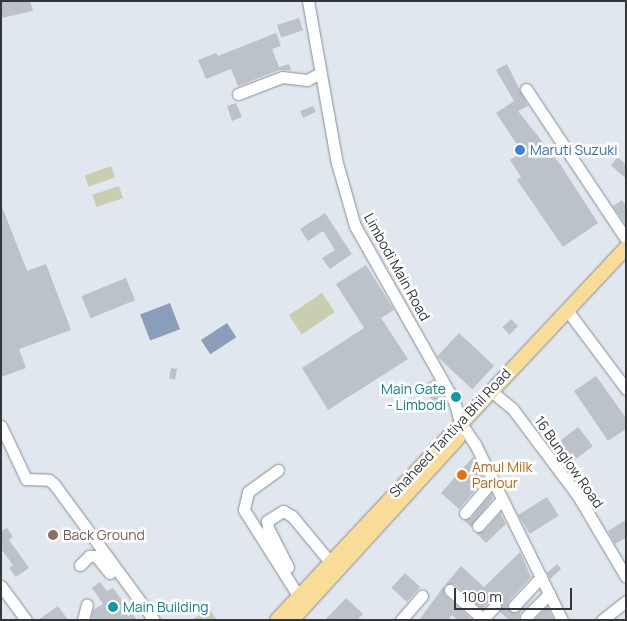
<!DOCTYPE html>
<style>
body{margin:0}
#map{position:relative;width:627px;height:621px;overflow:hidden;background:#e0e7ef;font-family:Manrope,sans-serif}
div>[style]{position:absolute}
.green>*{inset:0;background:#c9ceb1;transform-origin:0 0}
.water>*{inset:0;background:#8b9dba;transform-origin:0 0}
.building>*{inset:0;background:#bcc2ca;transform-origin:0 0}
.roads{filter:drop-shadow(0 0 1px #888d95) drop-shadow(0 0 1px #888d95)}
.minor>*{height:11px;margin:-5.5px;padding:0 5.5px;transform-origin:5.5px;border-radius:5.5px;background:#fff}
.major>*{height:14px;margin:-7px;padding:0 7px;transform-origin:7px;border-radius:7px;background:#f8dc98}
.dots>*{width:14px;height:14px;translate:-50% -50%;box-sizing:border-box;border:2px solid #fff;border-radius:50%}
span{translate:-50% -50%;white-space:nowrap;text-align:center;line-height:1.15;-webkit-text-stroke:5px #fff;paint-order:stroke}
.shop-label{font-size:14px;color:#366cbe}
.left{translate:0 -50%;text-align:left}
.street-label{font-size:14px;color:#34363a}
.culture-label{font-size:14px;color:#0d838f}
.right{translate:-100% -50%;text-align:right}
.food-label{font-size:14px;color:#c56008}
.education-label{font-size:14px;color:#785e54}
.frame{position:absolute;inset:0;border:2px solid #34363a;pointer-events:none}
.scale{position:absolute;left:454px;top:588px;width:118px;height:22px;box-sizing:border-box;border:2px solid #34363a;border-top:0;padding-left:6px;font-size:15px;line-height:18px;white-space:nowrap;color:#34363a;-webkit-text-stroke:4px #fff;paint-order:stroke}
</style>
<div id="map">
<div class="green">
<i style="left:111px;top:166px;width:12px;height:28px;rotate:70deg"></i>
<i style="left:119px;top:186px;width:13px;height:28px;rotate:72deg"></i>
<i style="left:322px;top:293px;width:23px;height:40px;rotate:56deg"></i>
<i style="clip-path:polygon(209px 608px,217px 620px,192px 620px)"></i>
</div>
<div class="water">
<i style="left:170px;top:303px;width:28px;height:32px;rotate:69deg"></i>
<i style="left:227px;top:323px;width:17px;height:31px;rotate:57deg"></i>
</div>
<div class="building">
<i style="clip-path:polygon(1px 1px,30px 1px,33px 11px,1px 18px)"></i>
<i style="left:299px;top:18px;width:13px;height:23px;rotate:72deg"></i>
<i style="clip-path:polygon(276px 33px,281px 46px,272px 49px,279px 67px,289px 64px,291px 70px,279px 70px,238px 86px,231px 69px,206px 79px,198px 60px,216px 53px,218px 56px)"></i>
<i style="clip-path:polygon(507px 64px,528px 106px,518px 111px,560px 164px,598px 223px,563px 247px,517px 180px,521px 177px,510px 160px,522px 152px,496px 113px,514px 101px,496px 70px)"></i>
<i style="clip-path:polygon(236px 103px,242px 117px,232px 121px,227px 106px)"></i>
<i style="clip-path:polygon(313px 106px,316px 112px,303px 118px,300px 111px)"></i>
<i style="clip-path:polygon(618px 157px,626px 165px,626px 179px,611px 165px)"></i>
<i style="clip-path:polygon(622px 200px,626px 205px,626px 225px,613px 206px)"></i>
<i style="clip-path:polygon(1px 204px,27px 271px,46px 264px,71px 330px,19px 349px,26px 368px,1px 377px)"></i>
<i style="clip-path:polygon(325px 213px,352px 254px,330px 269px,322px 258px,335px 250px,323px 231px,308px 241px,300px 229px)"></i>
<i style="clip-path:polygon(366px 265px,394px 310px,381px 318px,408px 359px,328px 410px,302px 368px,364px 328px,336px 284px)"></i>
<i style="left:126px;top:278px;width:24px;height:48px;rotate:68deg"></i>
<i style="left:511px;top:319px;width:10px;height:12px;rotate:45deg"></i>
<i style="left:459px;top:333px;width:48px;height:32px;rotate:43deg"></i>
<i style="left:171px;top:368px;width:6px;height:11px;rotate:9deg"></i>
<i style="clip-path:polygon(596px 376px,626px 418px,626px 429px,608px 441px,574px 391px)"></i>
<i style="clip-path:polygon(433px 379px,447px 404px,438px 410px,423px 386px)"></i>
<i style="left:578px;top:427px;width:24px;height:34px;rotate:52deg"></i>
<i style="clip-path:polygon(473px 457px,484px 479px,459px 509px,441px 493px)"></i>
<i style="clip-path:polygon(491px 494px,493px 498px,471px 527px,464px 520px,471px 518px)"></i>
<i style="left:547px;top:497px;width:22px;height:34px;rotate:58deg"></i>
<i style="clip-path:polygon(500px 513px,506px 524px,486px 543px,476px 533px,484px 531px)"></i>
<i style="clip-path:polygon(626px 520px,626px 538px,615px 544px,608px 531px)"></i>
<i style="clip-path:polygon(7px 528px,13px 537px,9px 540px,29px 568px,16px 577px,9px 568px,13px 565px,1px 549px,1px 531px)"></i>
<i style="clip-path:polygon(520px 552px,531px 577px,509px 601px,507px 609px,517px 613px,540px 593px,520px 612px,519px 620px,509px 620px,500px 612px,502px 604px,497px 599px,490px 601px,482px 609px,455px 584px,445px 585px,461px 566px,484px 587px)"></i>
<i style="clip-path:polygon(557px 564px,561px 569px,550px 579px,547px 573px)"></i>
<i style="left:405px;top:573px;width:21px;height:20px;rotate:43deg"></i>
<i style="clip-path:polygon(100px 582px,107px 591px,113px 588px,137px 620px,91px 620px,93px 610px,103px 604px,92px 588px)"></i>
<i style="clip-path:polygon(444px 586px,445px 595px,472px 620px,458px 620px,452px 615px,448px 620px,419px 620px)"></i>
<i style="clip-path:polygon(346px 598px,363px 614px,357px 620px,325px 620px)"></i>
<i style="clip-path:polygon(58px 606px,68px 620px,38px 620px)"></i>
<i style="clip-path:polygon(547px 607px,554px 620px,534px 620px)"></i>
</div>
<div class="roads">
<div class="minor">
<i style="left:308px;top:1px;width:165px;rotate:79.9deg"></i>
<i style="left:337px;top:163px;width:66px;rotate:74.1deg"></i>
<i style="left:355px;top:226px;width:201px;rotate:60.5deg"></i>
<i style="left:454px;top:401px;width:22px;rotate:74deg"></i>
<i style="left:460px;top:422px;width:27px;rotate:56deg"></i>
<i style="left:475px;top:444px;width:196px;rotate:63.7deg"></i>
<i style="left:526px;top:89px;width:180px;rotate:56.3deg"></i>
<i style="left:238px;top:94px;width:47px;rotate:-21.1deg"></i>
<i style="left:282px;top:77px;width:25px;rotate:7deg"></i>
<i style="left:307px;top:80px;width:15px;rotate:-28deg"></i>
<i style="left:567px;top:310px;width:99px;rotate:53.2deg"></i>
<i style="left:497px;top:396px;width:19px;rotate:39deg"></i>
<i style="left:512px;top:408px;width:110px;rotate:53.1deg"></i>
<i style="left:578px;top:496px;width:94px;rotate:59.3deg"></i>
<i style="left:1px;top:426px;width:59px;rotate:64.7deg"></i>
<i style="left:26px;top:479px;width:23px;rotate:2deg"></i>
<i style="left:49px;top:480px;width:6px;rotate:39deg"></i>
<i style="left:54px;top:484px;width:169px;rotate:53.7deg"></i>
<i style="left:278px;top:470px;width:37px;rotate:144deg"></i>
<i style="left:248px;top:492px;width:18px;rotate:103deg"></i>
<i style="left:244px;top:510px;width:103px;rotate:57.7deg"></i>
<i style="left:465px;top:513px;width:43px;rotate:-49.7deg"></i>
<i style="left:478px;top:526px;width:36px;rotate:-48deg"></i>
<i style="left:80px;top:565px;width:13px;rotate:-45deg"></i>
<i style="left:89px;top:556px;width:7px"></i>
<i style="left:96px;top:556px;width:22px;rotate:51deg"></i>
<i style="left:288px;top:567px;width:44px;rotate:-117.1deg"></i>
<i style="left:268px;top:528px;width:7px;rotate:-98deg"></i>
<i style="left:267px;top:521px;width:19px;rotate:-32deg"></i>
<i style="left:283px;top:511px;width:10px;rotate:29deg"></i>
<i style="left:292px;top:516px;width:60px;rotate:50.4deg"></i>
<i style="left:1px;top:586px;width:42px;rotate:53.7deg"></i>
<i style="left:450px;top:590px;width:44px;rotate:41.3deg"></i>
<i style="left:514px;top:606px;width:40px;rotate:-47deg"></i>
<i style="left:526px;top:617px;width:33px;rotate:-45deg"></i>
<i style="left:83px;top:620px;width:16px;rotate:-76deg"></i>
<i style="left:401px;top:620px;width:32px;rotate:-49deg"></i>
<i style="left:482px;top:620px;width:19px;rotate:-47deg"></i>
<i style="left:602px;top:620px;width:31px;rotate:-38deg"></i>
</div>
<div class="major">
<i style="left:277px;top:620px;width:510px;rotate:-46.83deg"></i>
<i style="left:292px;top:620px;width:246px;rotate:-47.6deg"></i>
</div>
</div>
<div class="dots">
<i style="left:520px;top:150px;background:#3f7fe0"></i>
<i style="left:456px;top:397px;background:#0f9aa8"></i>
<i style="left:462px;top:475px;background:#e8710a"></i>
<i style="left:53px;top:535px;background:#8d6e63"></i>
<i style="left:113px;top:607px;background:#0f9aa8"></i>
</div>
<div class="shop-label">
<span class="left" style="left:530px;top:150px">Maruti Suzuki</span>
</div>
<div class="street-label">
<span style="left:397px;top:267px;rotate:61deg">Limbodi Main Road</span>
<span style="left:450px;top:433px;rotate:-47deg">Shaheed Tantiya Bhil Road</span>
<span style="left:569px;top:462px;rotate:55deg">16 Bunglow Road</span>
</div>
<div class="culture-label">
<span class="right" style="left:446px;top:397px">Main Gate<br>- Limbodi</span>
<span class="left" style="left:123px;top:607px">Main Building</span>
</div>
<div class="food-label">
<span class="left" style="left:472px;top:475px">Amul Milk<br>Parlour</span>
</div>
<div class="education-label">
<span class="left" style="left:63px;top:535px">Back Ground</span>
</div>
<div class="frame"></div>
<div class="scale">100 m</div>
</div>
